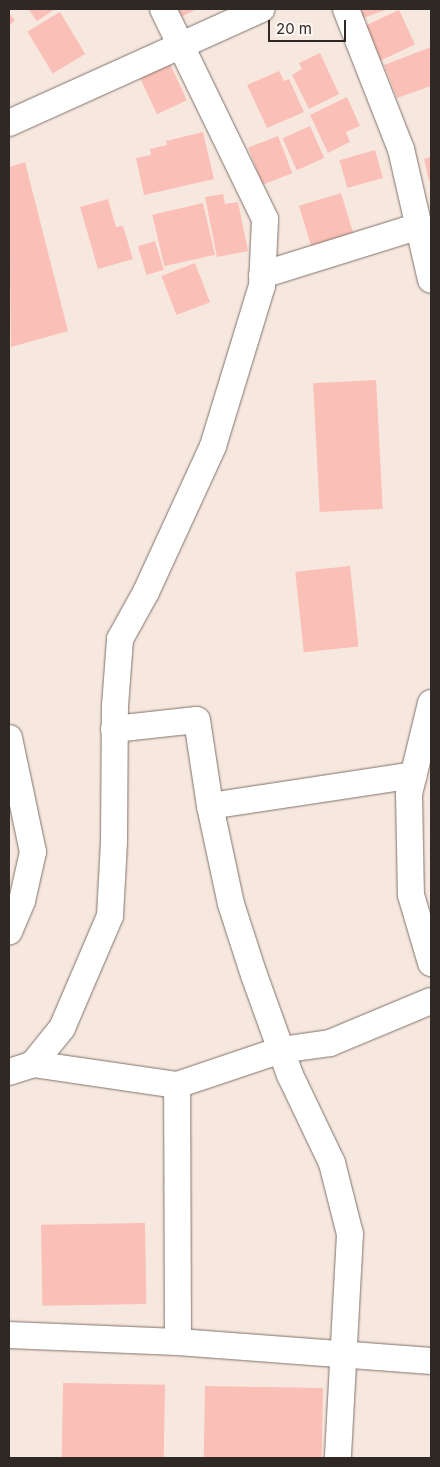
<!DOCTYPE html>
<style>
body{margin:0}
#map{position:relative;width:440px;height:1467px;overflow:hidden;background:#f7e8df;font-family:Inter,sans-serif}
div>[style]{position:absolute}
.building>*{inset:0;background:#fabfb6;transform-origin:0 0}
.roads{filter:drop-shadow(0 0 1px #7f726a) drop-shadow(0 0 1px #7f726a)}
.minor>*{height:26px;margin:-13px;padding:0 13px;transform-origin:13px;border-radius:13px;background:#fff}
span{translate:-50% -50%;white-space:nowrap;text-align:center;line-height:1.15;-webkit-text-stroke:5px #fdf7f4;paint-order:stroke}
.frame{position:absolute;inset:0;border:10px solid #2e2925;pointer-events:none}
.scale{position:absolute;left:268px;top:20px;width:78px;height:22px;box-sizing:border-box;border:2px solid #2e2925;border-top:0;padding-left:6px;font-size:15px;line-height:18px;white-space:nowrap;color:#2e2925;-webkit-text-stroke:4px #fdf7f4;paint-order:stroke}
</style>
<div id="map">
<div class="building">
<i style="clip-path:polygon(28px 9px,55px 9px,37px 21px)"></i>
<i style="clip-path:polygon(172px 9px,197px 9px,177px 19px)"></i>
<i style="clip-path:polygon(360px 9px,388px 9px,363px 18px)"></i>
<i style="left:399px;top:10px;width:38px;height:38px;rotate:65deg"></i>
<i style="left:60px;top:12px;width:49px;height:38px;rotate:59deg"></i>
<i style="clip-path:polygon(9px 13px,15px 20px,9px 26px)"></i>
<i style="clip-path:polygon(431px 47px,431px 86px,397px 98px,384px 65px)"></i>
<i style="clip-path:polygon(320px 53px,339px 94px,309px 109px,292px 75px,302px 69px,299px 63px)"></i>
<i style="left:170px;top:64px;width:40px;height:33px;rotate:65deg"></i>
<i style="clip-path:polygon(279px 71px,284px 81px,289px 79px,304px 112px,267px 128px,247px 85px)"></i>
<i style="clip-path:polygon(347px 97px,360px 126px,346px 132px,350px 142px,328px 153px,310px 115px)"></i>
<i style="left:310px;top:126px;width:35px;height:30px;rotate:66deg"></i>
<i style="clip-path:polygon(203px 132px,214px 179px,144px 195px,136px 158px,151px 155px,150px 149px,167px 145px,166px 141px)"></i>
<i style="left:278px;top:136px;width:40px;height:32px;rotate:69deg"></i>
<i style="left:375px;top:150px;width:29px;height:37px;rotate:74deg"></i>
<i style="clip-path:polygon(431px 157px,431px 181px,429px 181px,424px 159px)"></i>
<i style="clip-path:polygon(25px 162px,68px 331px,11px 347px,9px 167px)"></i>
<i style="left:341px;top:193px;width:42px;height:44px;rotate:73deg"></i>
<i style="clip-path:polygon(223px 194px,225px 204px,238px 202px,248px 251px,217px 257px,205px 197px)"></i>
<i style="clip-path:polygon(108px 199px,116px 227px,123px 226px,133px 259px,98px 269px,80px 207px)"></i>
<i style="left:203px;top:203px;width:53px;height:52px;rotate:77deg"></i>
<i style="left:155px;top:241px;width:30px;height:18px;rotate:73deg"></i>
<i style="left:195px;top:263px;width:42px;height:36px;rotate:69deg"></i>
<i style="left:376px;top:380px;width:129px;height:63px;rotate:87deg"></i>
<i style="left:350px;top:566px;width:81px;height:55px;rotate:84deg"></i>
<i style="left:145px;top:1223px;width:81px;height:104px;rotate:89deg"></i>
<i style="left:63px;top:1383px;width:102px;height:75px;rotate:1deg"></i>
<i style="left:205px;top:1386px;width:118px;height:72px;rotate:1deg"></i>
</div>
<div class="roads">
<div class="minor">
<i style="left:346px;top:9px;width:150px;rotate:68.6deg"></i>
<i style="left:401px;top:149px;width:134px;rotate:77.1deg"></i>
<i style="left:9px;top:123px;width:277px;rotate:-24.3deg"></i>
<i style="left:262px;top:275px;width:164px;rotate:-17.3deg"></i>
<i style="left:431px;top:703px;width:94px;rotate:103.6deg"></i>
<i style="left:409px;top:794px;width:101px;rotate:88.9deg"></i>
<i style="left:411px;top:895px;width:71px;rotate:73.6deg"></i>
<i style="left:114px;top:729px;width:83px;rotate:-6.2deg"></i>
<i style="left:197px;top:720px;width:87px;rotate:81.4deg"></i>
<i style="left:210px;top:806px;width:206px;rotate:-8.6deg"></i>
<i style="left:9px;top:738px;width:116px;rotate:78.1deg"></i>
<i style="left:33px;top:852px;width:50px;rotate:102.7deg"></i>
<i style="left:22px;top:901px;width:33px;rotate:113deg"></i>
<i style="left:210px;top:806px;width:100px;rotate:77.9deg"></i>
<i style="left:231px;top:904px;width:75px;rotate:72.1deg"></i>
<i style="left:254px;top:975px;width:106px;rotate:70.2deg"></i>
<i style="left:290px;top:1075px;width:98px;rotate:64.5deg"></i>
<i style="left:332px;top:1163px;width:73px;rotate:75.8deg"></i>
<i style="left:350px;top:1234px;width:224px;rotate:93.1deg"></i>
<i style="left:33px;top:1064px;width:146px;rotate:8.3deg"></i>
<i style="left:9px;top:1072px;width:25px;rotate:-18deg"></i>
<i style="left:33px;top:1064px;width:46px;rotate:-51.1deg"></i>
<i style="left:62px;top:1028px;width:122px;rotate:-66.8deg"></i>
<i style="left:110px;top:916px;width:74px;rotate:-86.9deg"></i>
<i style="left:114px;top:842px;width:136px;rotate:-89.6deg"></i>
<i style="left:115px;top:706px;width:67px;rotate:-85.7deg"></i>
<i style="left:120px;top:639px;width:54px;rotate:-61deg"></i>
<i style="left:146px;top:592px;width:161px;rotate:-65.3deg"></i>
<i style="left:213px;top:446px;width:167px;rotate:-73deg"></i>
<i style="left:262px;top:286px;width:67px;rotate:-87.4deg"></i>
<i style="left:265px;top:219px;width:233px;rotate:-115.9deg"></i>
<i style="left:9px;top:1335px;width:169px;rotate:2.4deg"></i>
<i style="left:178px;top:1342px;width:254px;rotate:4.3deg"></i>
<i style="left:178px;top:1342px;width:257px;rotate:-90.2deg"></i>
<i style="left:177px;top:1085px;width:110px;rotate:-18.6deg"></i>
<i style="left:281px;top:1050px;width:49px;rotate:-8.1deg"></i>
<i style="left:330px;top:1043px;width:109px;rotate:-22.6deg"></i>
</div>
</div>
<div class="frame"></div>
<div class="scale">20 m</div>
</div>
